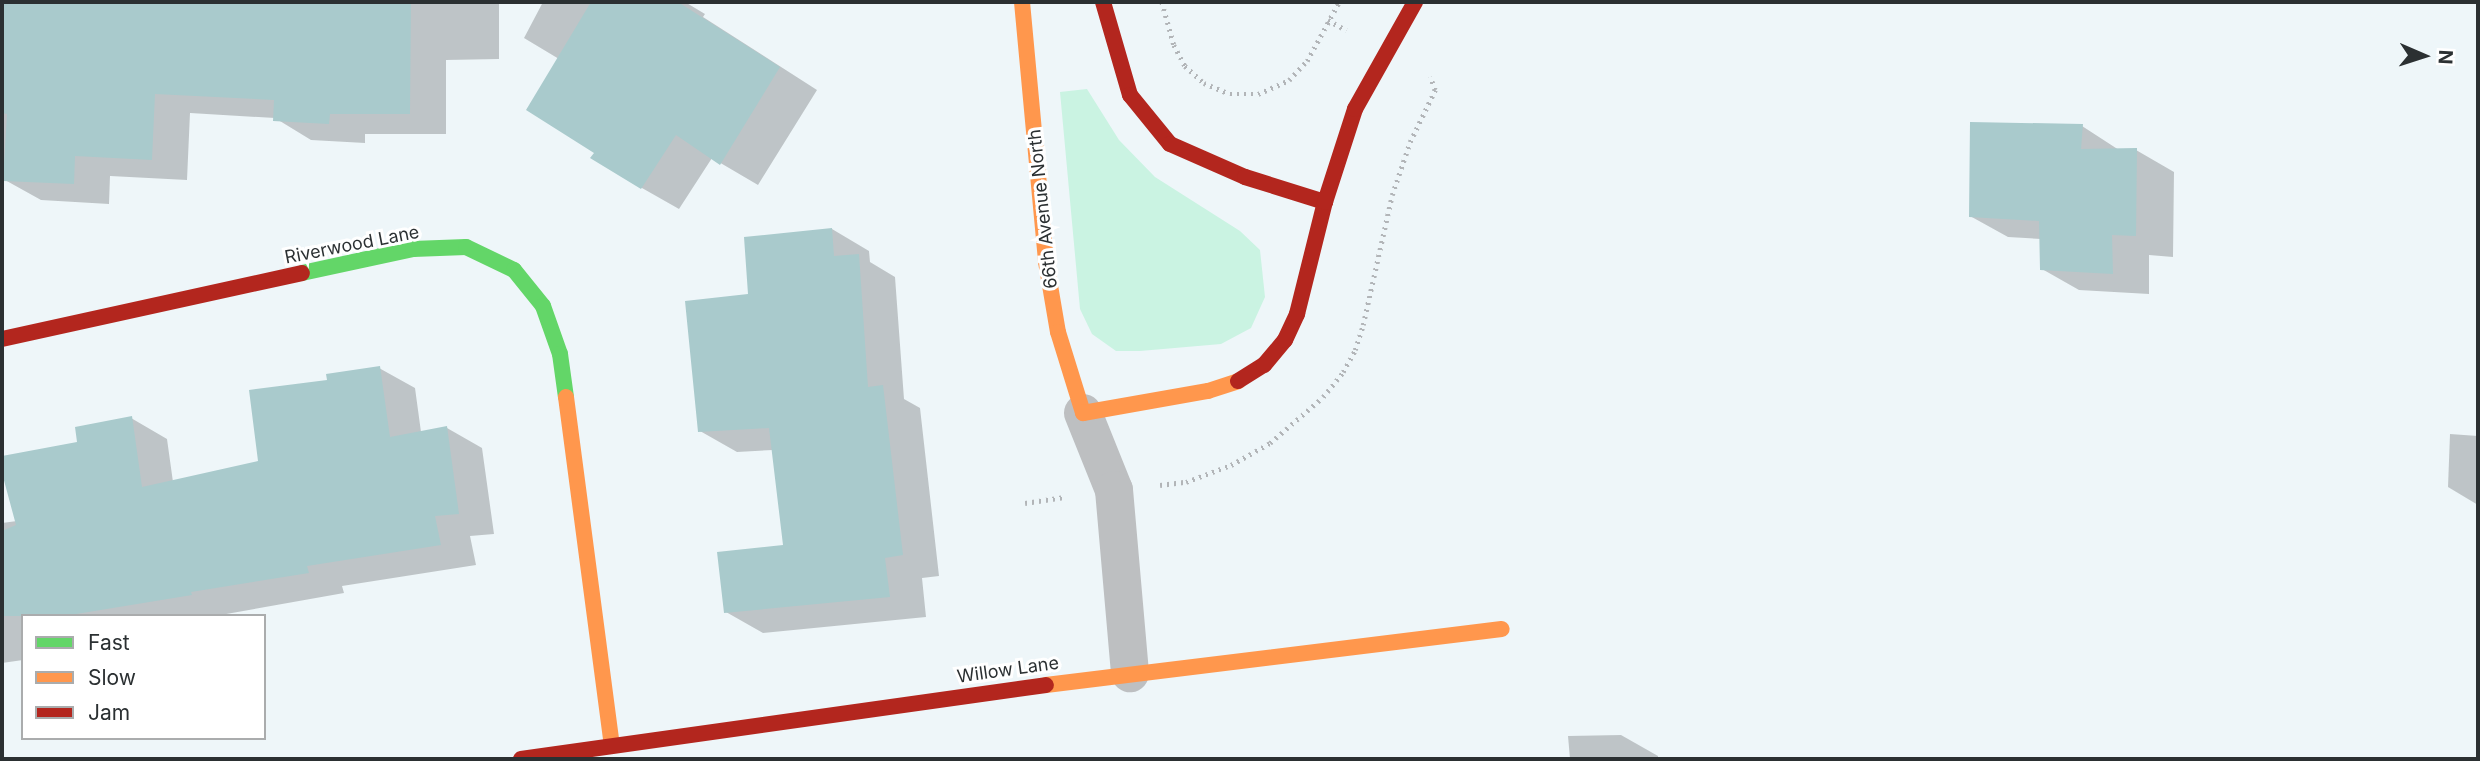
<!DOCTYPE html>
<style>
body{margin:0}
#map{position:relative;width:2480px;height:761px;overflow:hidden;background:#eef6f9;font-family:Inter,sans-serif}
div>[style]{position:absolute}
.green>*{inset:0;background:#caf3e2}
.shadow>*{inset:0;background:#0003}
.building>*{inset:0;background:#a9cacc}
.path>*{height:4.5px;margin-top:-2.25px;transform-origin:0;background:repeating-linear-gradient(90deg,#b2b5b8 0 2px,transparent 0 7px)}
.street>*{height:38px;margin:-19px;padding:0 19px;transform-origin:19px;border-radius:19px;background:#bdbfc1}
.fast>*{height:16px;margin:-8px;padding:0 8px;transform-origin:8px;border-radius:8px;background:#63d668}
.slow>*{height:16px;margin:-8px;padding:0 8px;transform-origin:8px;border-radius:8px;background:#ff974d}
.jam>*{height:16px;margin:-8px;padding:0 8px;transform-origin:8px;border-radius:8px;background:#b3261e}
span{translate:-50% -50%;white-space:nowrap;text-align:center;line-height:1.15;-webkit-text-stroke:6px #fff;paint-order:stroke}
.street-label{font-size:18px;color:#2b3032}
.frame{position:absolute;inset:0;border:4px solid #2b3032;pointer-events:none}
.legend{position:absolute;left:21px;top:614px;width:245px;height:126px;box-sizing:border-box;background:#fff;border:2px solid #aaacad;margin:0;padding:9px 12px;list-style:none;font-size:21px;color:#2b3032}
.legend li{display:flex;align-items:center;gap:14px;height:35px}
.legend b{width:35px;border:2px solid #aaacad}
.north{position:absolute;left:2389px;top:21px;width:70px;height:70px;-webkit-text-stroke:5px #fff;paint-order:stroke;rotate:93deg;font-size:19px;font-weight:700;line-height:28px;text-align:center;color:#2b3032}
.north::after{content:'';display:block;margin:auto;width:24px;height:32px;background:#2b3032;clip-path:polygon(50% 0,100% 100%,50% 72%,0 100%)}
</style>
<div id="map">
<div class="green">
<i style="clip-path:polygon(1087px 89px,1119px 140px,1155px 177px,1240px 231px,1260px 250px,1265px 297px,1251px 328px,1221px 344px,1140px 351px,1116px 351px,1092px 334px,1080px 309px,1060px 92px)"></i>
</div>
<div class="shadow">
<i style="clip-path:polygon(2px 2px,499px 2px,499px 59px,446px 60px,446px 134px,365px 134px,365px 143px,311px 140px,275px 118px,190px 113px,187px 180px,110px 176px,109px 204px,41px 200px,5px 180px,6px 167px,2px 167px)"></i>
<i style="clip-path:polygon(543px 2px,685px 2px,705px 14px,703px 17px,817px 90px,758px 185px,712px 158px,679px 209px,642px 188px,596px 152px,559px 59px,524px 38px)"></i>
<i style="clip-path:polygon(2082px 126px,2119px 150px,2136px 150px,2174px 172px,2173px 257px,2149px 255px,2149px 294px,2079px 290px,2042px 269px,2041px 239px,2008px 237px,1970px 216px)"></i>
<i style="clip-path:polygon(832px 229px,869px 251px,870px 262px,895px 277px,904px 399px,920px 408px,939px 576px,922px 578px,926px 617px,763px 633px,726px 612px,785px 547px,773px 450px,737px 452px,700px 431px,750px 295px)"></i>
<i style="clip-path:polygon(379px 368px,415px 388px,421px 432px,447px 428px,482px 448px,494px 534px,470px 536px,476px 565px,342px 586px,344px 593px,215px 616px,23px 616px,23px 660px,2px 663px,2px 523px,17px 521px,2px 458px,79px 444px,131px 418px,167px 439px,173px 482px,260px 463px,329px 381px)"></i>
<i style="clip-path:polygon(2450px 434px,2478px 436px,2478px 505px,2448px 487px)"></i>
<i style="clip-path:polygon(1621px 735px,1658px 756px,1658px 759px,1570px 759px,1568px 736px)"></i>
</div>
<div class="building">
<i style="clip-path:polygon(2px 2px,411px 2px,410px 114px,330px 114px,329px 124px,273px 121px,274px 100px,155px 94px,152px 160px,75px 156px,74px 184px,3px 181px,7px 114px,2px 113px)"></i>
<i style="clip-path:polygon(591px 2px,678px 2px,780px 67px,720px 165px,676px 135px,641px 189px,590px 158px,594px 153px,526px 110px)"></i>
<i style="clip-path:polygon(1970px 122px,2083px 124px,2081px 149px,2137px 148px,2136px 236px,2112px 235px,2113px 274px,2040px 270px,2039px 221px,1969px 217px)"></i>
<i style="clip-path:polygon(832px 228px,834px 256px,859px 254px,868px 387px,883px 385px,903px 555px,885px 558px,890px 597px,724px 613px,717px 552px,783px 545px,769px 428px,698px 432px,685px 301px,748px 294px,744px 237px)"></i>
<i style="clip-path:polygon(380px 366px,390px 437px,447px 426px,459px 514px,435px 516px,441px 545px,307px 566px,309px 573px,191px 592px,192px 595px,64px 616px,2px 616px,2px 531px,16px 525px,2px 473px,2px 456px,77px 442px,75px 427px,132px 416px,142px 487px,258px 461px,249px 390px,327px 380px,326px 374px)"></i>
</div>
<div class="path">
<i style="left:1162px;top:2px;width:45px;rotate:74.4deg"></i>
<i style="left:1174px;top:45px;width:24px;rotate:62deg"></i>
<i style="left:1185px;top:66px;width:25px;rotate:42deg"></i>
<i style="left:1204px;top:83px;width:28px;rotate:23deg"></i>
<i style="left:1230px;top:94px;width:28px"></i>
<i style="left:1258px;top:94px;width:34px;rotate:-24deg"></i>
<i style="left:1289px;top:80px;width:26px;rotate:-47deg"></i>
<i style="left:1307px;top:61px;width:67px;rotate:-61.5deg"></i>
<i style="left:1328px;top:20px;width:21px;rotate:29deg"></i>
<i style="left:1160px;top:485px;width:26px;rotate:-7deg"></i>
<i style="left:1186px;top:482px;width:48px;rotate:-20.7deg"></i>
<i style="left:1231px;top:465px;width:45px;rotate:-29.4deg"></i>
<i style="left:1270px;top:443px;width:70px;rotate:-41deg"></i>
<i style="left:1323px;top:397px;width:32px;rotate:-51deg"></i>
<i style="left:1343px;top:372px;width:25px;rotate:-61deg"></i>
<i style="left:1355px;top:350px;width:26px;rotate:-72deg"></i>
<i style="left:1363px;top:325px;width:133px;rotate:-77.4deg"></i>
<i style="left:1392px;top:195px;width:56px;rotate:-71.2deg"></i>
<i style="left:1410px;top:142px;width:58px;rotate:-64.3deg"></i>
<i style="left:1435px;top:90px;width:14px;rotate:-111deg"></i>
<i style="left:1025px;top:503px;width:40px;rotate:-8.5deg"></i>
</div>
<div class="street">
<i style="left:1083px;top:413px;width:83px;rotate:68.1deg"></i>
<i style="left:1114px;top:490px;width:184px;rotate:85deg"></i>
</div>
<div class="fast">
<i style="left:302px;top:273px;width:114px;rotate:-12.2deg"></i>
<i style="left:413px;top:249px;width:53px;rotate:-2.2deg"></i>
<i style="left:466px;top:247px;width:53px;rotate:25.6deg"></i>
<i style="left:514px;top:270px;width:46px;rotate:51.1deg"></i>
<i style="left:543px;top:306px;width:51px;rotate:70.5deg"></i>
<i style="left:560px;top:354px;width:43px;rotate:82.1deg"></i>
</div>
<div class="slow">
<i style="left:1022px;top:2px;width:261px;rotate:84.7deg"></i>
<i style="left:1046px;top:262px;width:71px;rotate:80.3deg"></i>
<i style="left:1058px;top:332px;width:85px;rotate:72.8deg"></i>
<i style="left:1083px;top:413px;width:127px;rotate:-10deg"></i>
<i style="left:1208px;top:391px;width:32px;rotate:-18deg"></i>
<i style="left:566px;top:397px;width:351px;rotate:82.5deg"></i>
<i style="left:1046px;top:685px;width:459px;rotate:-7deg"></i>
</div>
<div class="jam">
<i style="left:1103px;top:2px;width:97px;rotate:73.8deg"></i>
<i style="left:1130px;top:95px;width:63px;rotate:50.8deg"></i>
<i style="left:1170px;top:144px;width:82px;rotate:23.7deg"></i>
<i style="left:1245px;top:177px;width:84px;rotate:17.4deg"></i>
<i style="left:2px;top:339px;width:307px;rotate:-12.4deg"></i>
<i style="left:1238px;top:381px;width:31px;rotate:-32deg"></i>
<i style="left:1264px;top:365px;width:33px;rotate:-50deg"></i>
<i style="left:1285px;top:340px;width:29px;rotate:-65deg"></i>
<i style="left:1297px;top:314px;width:115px;rotate:-76deg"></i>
<i style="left:1325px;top:202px;width:98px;rotate:-72.1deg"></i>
<i style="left:1355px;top:109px;width:123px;rotate:-60.7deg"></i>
<i style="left:521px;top:759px;width:530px;rotate:-8.02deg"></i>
</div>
<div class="street-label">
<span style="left:1043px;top:209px;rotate:-96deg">66th Avenue North</span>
<span style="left:352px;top:245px;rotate:-11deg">Riverwood Lane</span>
<span style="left:1008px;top:670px;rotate:-8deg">Willow Lane</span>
</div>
<div class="frame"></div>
<ul class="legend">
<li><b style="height:9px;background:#63d668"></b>Fast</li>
<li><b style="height:9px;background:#ff974d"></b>Slow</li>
<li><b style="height:9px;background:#b3261e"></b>Jam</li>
</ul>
<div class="north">N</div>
</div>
